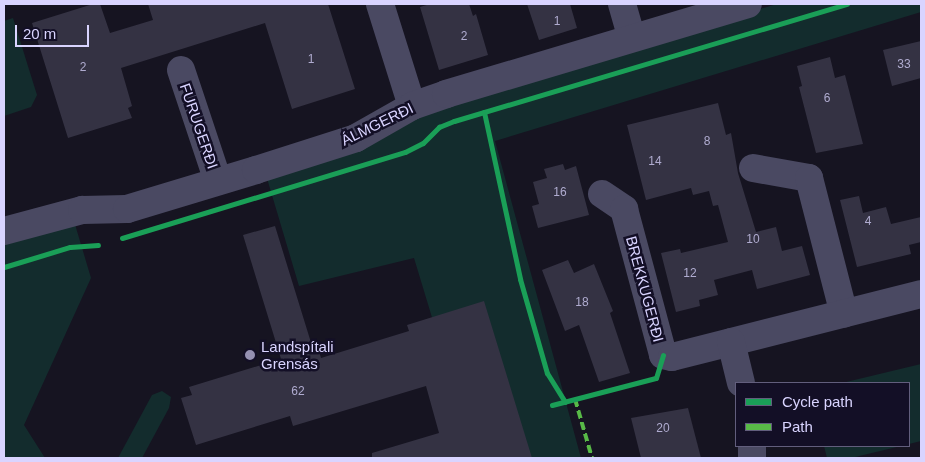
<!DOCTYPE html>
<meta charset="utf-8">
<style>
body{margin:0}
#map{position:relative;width:925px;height:462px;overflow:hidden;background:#161421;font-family:Arial,sans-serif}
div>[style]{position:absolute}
.green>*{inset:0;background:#132c2d}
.building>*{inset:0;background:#343243}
.minor>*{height:28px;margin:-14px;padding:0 14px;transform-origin:14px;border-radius:14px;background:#4a4962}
.quiet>*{height:4px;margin-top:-2px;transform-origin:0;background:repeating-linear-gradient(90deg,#58b947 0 8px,transparent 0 12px)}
.cycleway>*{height:5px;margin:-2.5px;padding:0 2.5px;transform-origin:2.5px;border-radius:2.5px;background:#1a9f57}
.dots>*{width:14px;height:14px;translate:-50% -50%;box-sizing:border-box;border:2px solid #130f26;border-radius:50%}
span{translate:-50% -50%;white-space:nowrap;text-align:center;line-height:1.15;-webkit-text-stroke:5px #130f26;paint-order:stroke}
.number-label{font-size:12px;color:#b0acd0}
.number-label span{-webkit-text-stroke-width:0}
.street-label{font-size:15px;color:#d9d4ff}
.poi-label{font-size:15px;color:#d9d4ff}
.left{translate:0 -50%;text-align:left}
.frame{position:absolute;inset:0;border:5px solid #d9d4ff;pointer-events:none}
.legend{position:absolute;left:735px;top:382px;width:175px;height:65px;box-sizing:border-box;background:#130f26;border:1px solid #625e7d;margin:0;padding:6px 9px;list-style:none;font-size:15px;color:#d9d4ff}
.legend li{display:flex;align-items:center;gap:10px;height:25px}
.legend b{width:25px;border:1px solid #625e7d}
.scale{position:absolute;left:15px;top:25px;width:74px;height:22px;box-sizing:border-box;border:2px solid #d9d4ff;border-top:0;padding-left:6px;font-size:15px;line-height:18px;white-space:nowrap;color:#d9d4ff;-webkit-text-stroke:4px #130f26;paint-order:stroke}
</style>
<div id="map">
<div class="green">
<i style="clip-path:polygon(777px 4px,921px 4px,921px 12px,495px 141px,581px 458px,447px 458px,470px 443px,414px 258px,299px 286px,266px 175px,426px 108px)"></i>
<i style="clip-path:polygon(13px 18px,37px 95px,31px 107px,4px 116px,4px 21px)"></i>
<i style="clip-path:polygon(74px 221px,91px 278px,24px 425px,45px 458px,4px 458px,4px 243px)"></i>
<i style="clip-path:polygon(921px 364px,921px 441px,909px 444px,909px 383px,842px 383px)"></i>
<i style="clip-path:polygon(162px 391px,171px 397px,169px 408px,142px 458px,118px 458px,152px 395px)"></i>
<i style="clip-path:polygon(824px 446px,901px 446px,851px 458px,827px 458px)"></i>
</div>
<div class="building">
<i style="clip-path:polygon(93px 4px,100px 4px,110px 33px,153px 20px,148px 4px,328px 4px,355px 89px,292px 109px,265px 23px,121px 68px,132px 106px,128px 108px,132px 118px,68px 138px,32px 23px)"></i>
<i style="clip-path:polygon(430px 4px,469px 4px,473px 16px,476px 14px,488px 55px,439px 70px,420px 7px)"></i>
<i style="clip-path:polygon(527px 4px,570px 4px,577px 28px,539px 40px)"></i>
<i style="clip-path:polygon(921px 41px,921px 78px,892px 86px,883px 50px)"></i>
<i style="clip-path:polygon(830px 57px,835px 78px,845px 75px,863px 144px,816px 153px,799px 87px,802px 86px,797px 66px)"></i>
<i style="clip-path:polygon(718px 103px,726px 135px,731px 133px,738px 173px,756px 232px,776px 227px,782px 251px,802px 246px,810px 275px,757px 289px,752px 270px,714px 280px,718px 295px,699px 300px,700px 306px,676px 312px,661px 253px,680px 249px,681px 253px,728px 242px,718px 205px,713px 206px,709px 191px,693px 195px,691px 188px,646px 200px,627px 125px)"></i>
<i style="clip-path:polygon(563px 164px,565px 170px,576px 166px,589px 215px,538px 228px,532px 206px,539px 204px,533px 182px,547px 178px,544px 169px)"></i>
<i style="clip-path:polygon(859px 196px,863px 213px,886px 207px,891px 224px,921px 217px,921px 242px,909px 245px,911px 254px,857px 267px,840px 200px)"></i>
<i style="clip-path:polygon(275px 226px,313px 349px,318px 348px,321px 358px,409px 331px,407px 325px,484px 301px,532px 458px,372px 458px,372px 453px,439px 433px,426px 386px,293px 426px,290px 416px,196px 445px,181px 398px,192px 395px,189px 387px,281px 359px,243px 235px)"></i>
<i style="clip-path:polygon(568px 260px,574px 273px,594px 264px,613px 311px,610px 313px,630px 373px,599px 382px,579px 325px,565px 331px,542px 270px)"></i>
<i style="clip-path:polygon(688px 408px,701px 458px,641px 458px,631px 418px)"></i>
</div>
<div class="minor">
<i style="left:380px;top:4px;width:107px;rotate:72.6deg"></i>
<i style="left:622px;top:4px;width:35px;rotate:74deg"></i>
<i style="left:181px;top:70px;width:117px;rotate:71.6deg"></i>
<i style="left:753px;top:168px;width:57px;rotate:10.1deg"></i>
<i style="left:809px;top:178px;width:140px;rotate:75.6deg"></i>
<i style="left:602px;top:194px;width:27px;rotate:34deg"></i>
<i style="left:624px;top:209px;width:151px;rotate:75deg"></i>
<i style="left:663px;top:355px;width:9px;rotate:13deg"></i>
<i style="left:672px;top:357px;width:257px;rotate:-14.2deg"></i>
<i style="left:4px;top:231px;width:81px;rotate:-15.1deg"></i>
<i style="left:82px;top:210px;width:45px;rotate:-1.3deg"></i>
<i style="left:127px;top:209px;width:135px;rotate:-16.8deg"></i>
<i style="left:256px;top:170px;width:105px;rotate:-17.7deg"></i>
<i style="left:356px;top:138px;width:64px;rotate:-29.7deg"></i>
<i style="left:412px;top:106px;width:36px;rotate:-19deg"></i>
<i style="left:446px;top:94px;width:315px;rotate:-16.6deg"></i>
<i style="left:731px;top:342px;width:42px;rotate:76.3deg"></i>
<i style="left:752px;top:446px;width:12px;rotate:90deg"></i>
</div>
<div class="quiet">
<i style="left:575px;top:399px;width:61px;rotate:73.9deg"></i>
</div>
<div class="cycleway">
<i style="left:484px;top:112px;width:171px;rotate:77.8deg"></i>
<i style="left:520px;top:279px;width:98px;rotate:74deg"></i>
<i style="left:547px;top:373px;width:34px;rotate:58deg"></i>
<i style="left:122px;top:238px;width:296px;rotate:-16.9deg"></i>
<i style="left:405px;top:152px;width:20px;rotate:-27deg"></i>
<i style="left:423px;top:143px;width:23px;rotate:-45deg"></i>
<i style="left:439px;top:127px;width:16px;rotate:-22deg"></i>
<i style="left:454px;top:121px;width:410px;rotate:-16.6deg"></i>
<i style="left:4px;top:267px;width:69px;rotate:-16.9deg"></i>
<i style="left:70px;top:247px;width:28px;rotate:-4deg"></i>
<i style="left:552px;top:405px;width:107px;rotate:-14.6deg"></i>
<i style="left:656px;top:378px;width:24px;rotate:-73deg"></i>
</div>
<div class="dots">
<i style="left:250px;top:355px;background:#9591b1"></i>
</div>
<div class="number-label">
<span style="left:557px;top:22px">1</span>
<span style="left:464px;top:37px">2</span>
<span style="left:311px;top:60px">1</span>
<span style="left:904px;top:65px">33</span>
<span style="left:83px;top:68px">2</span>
<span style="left:827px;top:99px">6</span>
<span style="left:707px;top:142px">8</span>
<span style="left:655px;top:162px">14</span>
<span style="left:560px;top:193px">16</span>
<span style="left:868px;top:222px">4</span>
<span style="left:753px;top:240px">10</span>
<span style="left:690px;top:274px">12</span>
<span style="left:582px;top:303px">18</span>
<span style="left:298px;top:392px">62</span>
<span style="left:663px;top:429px">20</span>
</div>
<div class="street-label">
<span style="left:377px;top:124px;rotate:-26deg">ÁLMGERÐI</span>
<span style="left:199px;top:126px;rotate:71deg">FURUGERÐI</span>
<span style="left:645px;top:289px;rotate:75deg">BREKKUGERÐI</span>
</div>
<div class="poi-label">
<span class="left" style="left:261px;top:355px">Landspítali<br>Grensás</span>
</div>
<div class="frame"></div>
<ul class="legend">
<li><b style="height:6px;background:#1a9f57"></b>Cycle path</li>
<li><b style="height:6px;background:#58b947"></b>Path</li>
</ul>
<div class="scale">20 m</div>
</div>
